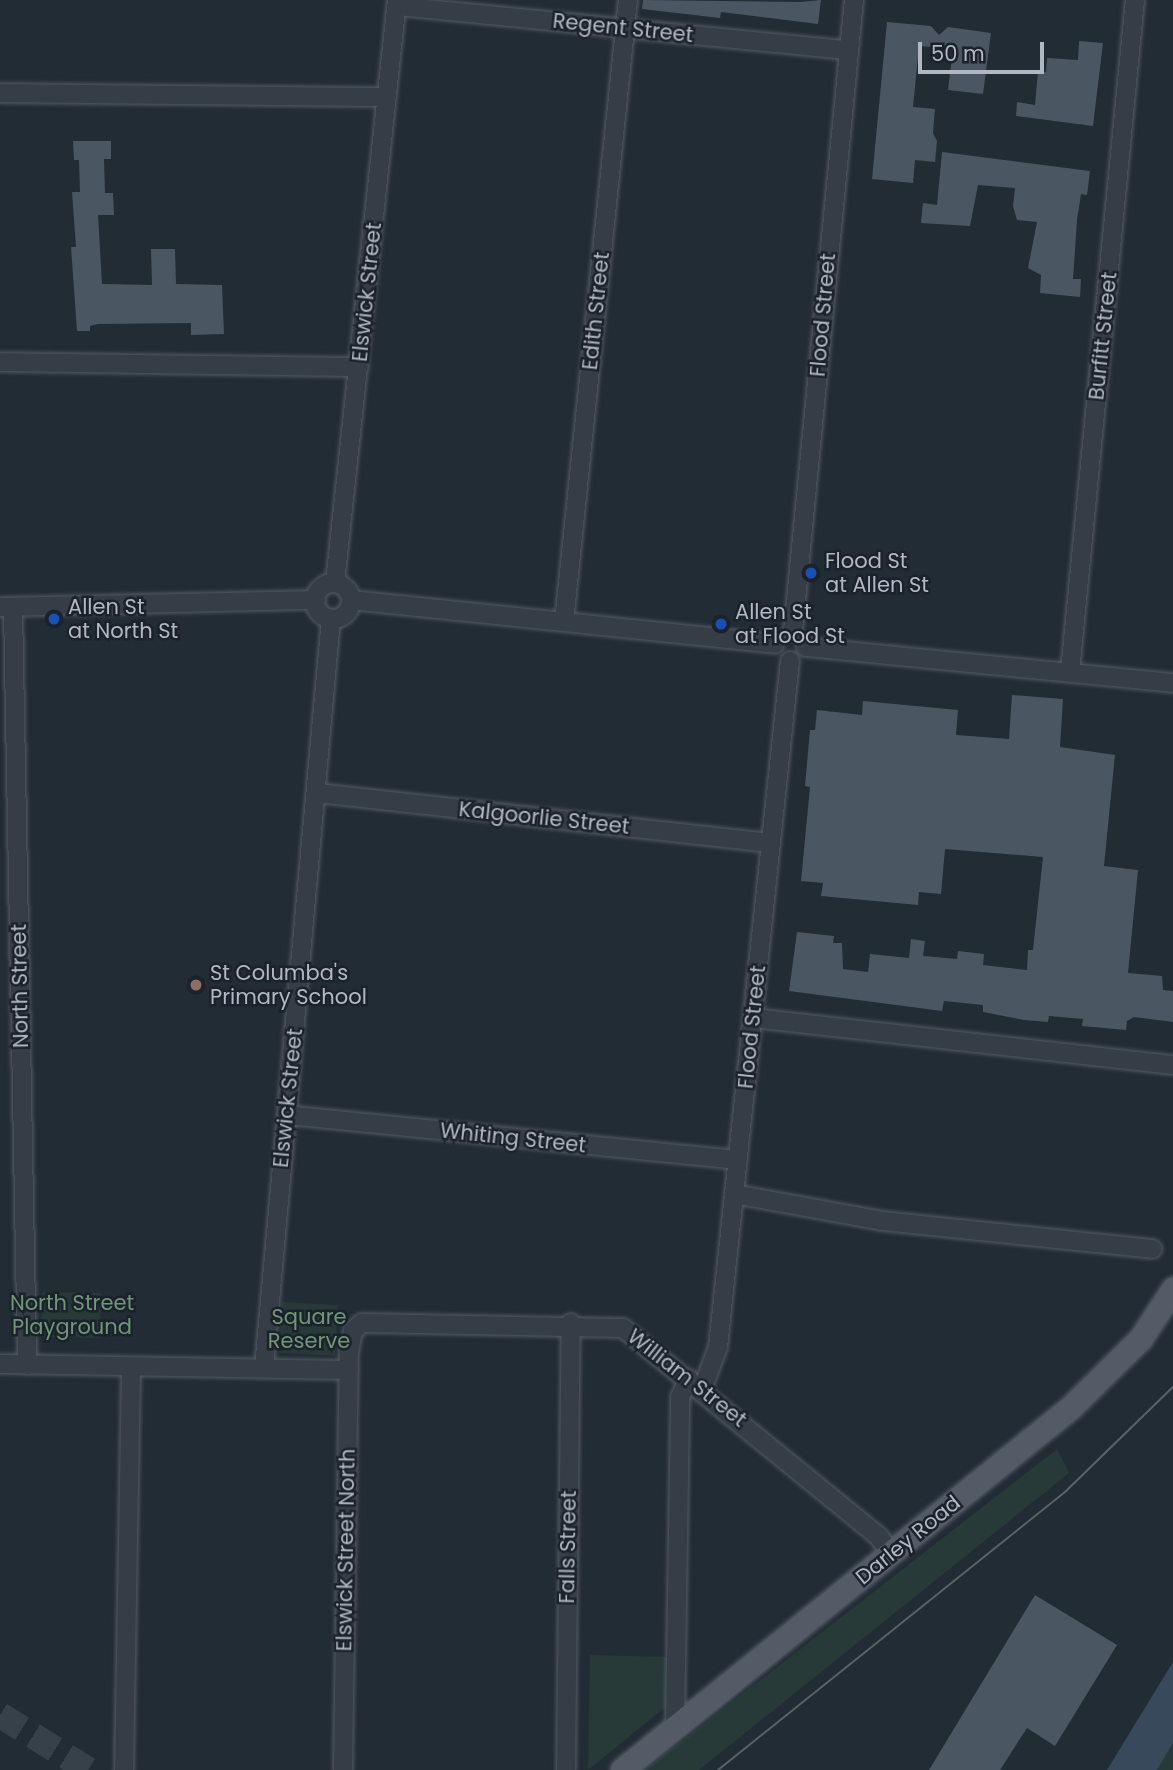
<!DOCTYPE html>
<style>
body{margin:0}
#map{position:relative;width:1173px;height:1770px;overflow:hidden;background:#222c35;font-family:Poppins,sans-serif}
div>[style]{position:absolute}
.green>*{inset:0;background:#273a38;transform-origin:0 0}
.water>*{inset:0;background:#37495b}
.building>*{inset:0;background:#4a5661}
.highway-tunnel>*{height:26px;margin-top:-13px;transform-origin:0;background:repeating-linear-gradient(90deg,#37414a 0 26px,transparent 0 39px)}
.roads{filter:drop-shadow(0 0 2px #535b64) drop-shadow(0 0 2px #535b64)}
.minor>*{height:18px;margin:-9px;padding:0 9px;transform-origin:9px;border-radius:9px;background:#353d46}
.minor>.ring{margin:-9px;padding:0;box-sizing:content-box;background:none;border:18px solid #353d46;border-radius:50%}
.major>*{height:23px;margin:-11.5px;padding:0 11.5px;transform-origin:11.5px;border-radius:11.5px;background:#535c66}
.tram>*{height:2px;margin:-1px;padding:0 1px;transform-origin:1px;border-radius:1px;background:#57626d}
.dots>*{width:19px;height:19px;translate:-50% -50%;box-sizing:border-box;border:4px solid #1b222b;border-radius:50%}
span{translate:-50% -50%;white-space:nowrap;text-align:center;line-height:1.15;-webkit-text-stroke:5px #1b222b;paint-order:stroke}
.street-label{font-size:21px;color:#b0b8c3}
.poi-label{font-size:21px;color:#b0b8c3}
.left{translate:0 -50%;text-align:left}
.park-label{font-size:21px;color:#709677}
.scale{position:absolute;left:918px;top:42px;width:126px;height:32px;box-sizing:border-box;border:4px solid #b0b8c3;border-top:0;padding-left:9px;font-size:21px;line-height:24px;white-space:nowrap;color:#b0b8c3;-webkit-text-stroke:5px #1b222b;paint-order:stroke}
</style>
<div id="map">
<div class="green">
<i style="left:42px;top:1292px;width:59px;height:45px;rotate:1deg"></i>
<i style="left:282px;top:1302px;width:56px;height:51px;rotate:3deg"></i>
<i style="clip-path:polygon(1057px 1449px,1069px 1473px,699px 1770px,645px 1770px)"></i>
<i style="clip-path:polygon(590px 1655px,667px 1657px,668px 1705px,588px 1770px)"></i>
<i style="clip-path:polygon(1173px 1743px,1173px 1770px,1157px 1770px)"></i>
</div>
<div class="water">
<i style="clip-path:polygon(1173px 1662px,1173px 1743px,1157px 1770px,1107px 1770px)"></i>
</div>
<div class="building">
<i style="clip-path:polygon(643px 0,800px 2px,821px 0,818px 24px,721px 12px,720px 18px,642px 9px)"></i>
<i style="clip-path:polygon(887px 22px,931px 26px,939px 35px,948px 27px,991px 33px,983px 94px,948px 90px,953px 49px,919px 46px,913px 107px,935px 109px,933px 133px,937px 141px,935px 162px,915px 160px,913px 183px,872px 179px)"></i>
<i style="clip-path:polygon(1079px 41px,1103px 43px,1093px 126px,1016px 116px,1017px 102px,1035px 105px,1038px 71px,1046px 72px,1047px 58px,1078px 60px)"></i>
<i style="clip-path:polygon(73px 141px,111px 141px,111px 159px,104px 159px,105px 193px,113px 193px,114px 215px,98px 215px,102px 284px,152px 285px,151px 249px,175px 249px,176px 284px,222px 285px,224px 334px,191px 335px,191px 323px,98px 324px,90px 326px,90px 331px,77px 331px,71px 247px,76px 247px,72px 192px,80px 192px,79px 160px,74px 160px)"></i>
<i style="clip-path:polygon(942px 152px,1090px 171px,1087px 195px,1081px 194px,1077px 220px,1073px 279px,1081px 279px,1080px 297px,1040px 293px,1041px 275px,1028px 268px,1037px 222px,1017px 220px,1013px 206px,1015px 188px,978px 185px,970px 226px,921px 223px,923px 203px,937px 205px)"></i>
<i style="clip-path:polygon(1012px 695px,1063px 699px,1060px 747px,1115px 755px,1104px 866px,1138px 870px,1128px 973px,1162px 976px,1163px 990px,1173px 991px,1173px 1022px,1134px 1017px,1127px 1021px,1126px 1030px,1082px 1026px,1083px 1019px,1049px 1016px,1048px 1022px,1024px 1020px,983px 1012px,983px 1005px,944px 1001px,942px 1011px,789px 991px,797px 932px,834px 936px,833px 943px,842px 943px,843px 969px,868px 972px,870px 954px,909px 958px,911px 939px,925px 941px,923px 956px,957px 959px,958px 951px,984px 954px,983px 965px,1027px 970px,1028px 950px,1033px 950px,1043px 857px,945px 849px,941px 894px,919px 892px,918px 905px,821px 896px,823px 883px,801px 881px,810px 787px,805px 786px,810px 730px,815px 730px,817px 710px,862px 715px,863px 701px,958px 710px,956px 735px,1009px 739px)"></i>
<i style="clip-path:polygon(1035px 1595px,1117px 1645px,1055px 1746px,1027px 1728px,1000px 1770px,929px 1770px)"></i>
</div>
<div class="highway-tunnel">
<i style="left:0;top:1715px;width:104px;rotate:32deg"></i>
</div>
<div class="roads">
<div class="minor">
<i style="left:397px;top:6px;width:453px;rotate:5.6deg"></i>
<i style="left:0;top:93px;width:386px;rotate:0.6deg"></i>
<i style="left:0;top:362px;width:359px;rotate:0.8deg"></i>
<i style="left:335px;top:583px;width:586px;rotate:-83.93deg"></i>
<i class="ring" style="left:315px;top:583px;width:18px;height:18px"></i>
<i style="left:351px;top:600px;width:426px;rotate:5.9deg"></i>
<i style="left:0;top:607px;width:316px;rotate:-1.3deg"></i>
<i style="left:13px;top:607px;width:758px;rotate:88.94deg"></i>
<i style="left:564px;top:622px;width:625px;rotate:-84.13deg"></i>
<i style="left:793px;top:631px;width:634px;rotate:-84.48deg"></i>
<i style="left:806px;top:647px;width:369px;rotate:5.6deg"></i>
<i style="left:1070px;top:672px;width:675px;rotate:-84.48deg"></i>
<i style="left:317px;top:793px;width:456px;rotate:6.3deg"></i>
<i style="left:753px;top:1018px;width:423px;rotate:6.4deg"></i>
<i style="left:287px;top:1115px;width:453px;rotate:5.7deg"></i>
<i style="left:734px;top:1194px;width:150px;rotate:10.3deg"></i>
<i style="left:882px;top:1221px;width:272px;rotate:5.9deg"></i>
<i style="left:0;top:1364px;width:349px;rotate:1deg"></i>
<i style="left:264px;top:1368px;width:752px;rotate:-84.89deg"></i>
<i style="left:702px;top:1390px;width:46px;rotate:-69.6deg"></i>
<i style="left:718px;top:1347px;width:690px;rotate:-84.01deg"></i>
<i style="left:675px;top:1726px;width:329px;rotate:-89.1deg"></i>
<i style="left:680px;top:1397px;width:20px;rotate:-63deg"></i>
<i style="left:124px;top:1770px;width:403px;rotate:-89deg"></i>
<i style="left:343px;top:1770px;width:418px;rotate:-89.2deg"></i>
<i style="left:349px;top:1352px;width:21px;rotate:-79deg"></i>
<i style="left:353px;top:1331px;width:12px;rotate:-42deg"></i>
<i style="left:362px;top:1323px;width:261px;rotate:1.1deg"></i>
<i style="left:623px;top:1328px;width:330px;rotate:39.2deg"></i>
<i style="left:879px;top:1537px;width:21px;rotate:53deg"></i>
<i style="left:566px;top:1770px;width:447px;rotate:-89.4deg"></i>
</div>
<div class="major">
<i style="left:622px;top:1770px;width:577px;rotate:-38.95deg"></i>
<i style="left:1071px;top:1407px;width:98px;rotate:-44.6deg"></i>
<i style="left:1141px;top:1338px;width:59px;rotate:-56.9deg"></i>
</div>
</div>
<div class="tram">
<i style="left:718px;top:1770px;width:447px;rotate:-38.7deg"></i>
<i style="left:1067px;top:1490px;width:148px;rotate:-44.2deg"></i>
</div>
<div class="dots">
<i style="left:811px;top:573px;background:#1a4fb4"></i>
<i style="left:54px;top:619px;background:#1a4fb4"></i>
<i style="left:721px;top:624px;background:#1a4fb4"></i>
<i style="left:196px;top:985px;background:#8d6e63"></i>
</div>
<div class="street-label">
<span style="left:623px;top:28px;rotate:6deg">Regent Street</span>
<span style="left:367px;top:292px;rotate:-84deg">Elswick Street</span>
<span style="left:596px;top:311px;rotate:-84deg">Edith Street</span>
<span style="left:823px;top:315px;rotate:-85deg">Flood Street</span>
<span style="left:1103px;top:336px;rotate:-84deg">Burfitt Street</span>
<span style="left:544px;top:818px;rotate:6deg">Kalgoorlie Street</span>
<span style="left:20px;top:986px;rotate:-91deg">North Street</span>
<span style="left:752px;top:1027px;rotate:-84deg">Flood Street</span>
<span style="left:288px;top:1098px;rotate:-84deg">Elswick Street</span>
<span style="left:513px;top:1138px;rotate:6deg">Whiting Street</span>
<span style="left:687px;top:1378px;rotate:38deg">William Street</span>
<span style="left:908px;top:1540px;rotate:-39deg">Darley Road</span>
<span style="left:568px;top:1547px;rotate:-89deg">Falls Street</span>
<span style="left:346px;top:1550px;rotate:-89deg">Elswick Street North</span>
</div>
<div class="poi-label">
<span class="left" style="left:825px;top:573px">Flood St<br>at Allen St</span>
<span class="left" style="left:68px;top:619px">Allen St<br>at North St</span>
<span class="left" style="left:735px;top:624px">Allen St<br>at Flood St</span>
<span class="left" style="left:210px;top:985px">St Columba's<br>Primary School</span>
</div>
<div class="park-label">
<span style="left:72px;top:1315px">North Street<br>Playground</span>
<span style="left:309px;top:1329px">Square<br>Reserve</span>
</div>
<div class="scale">50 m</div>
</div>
